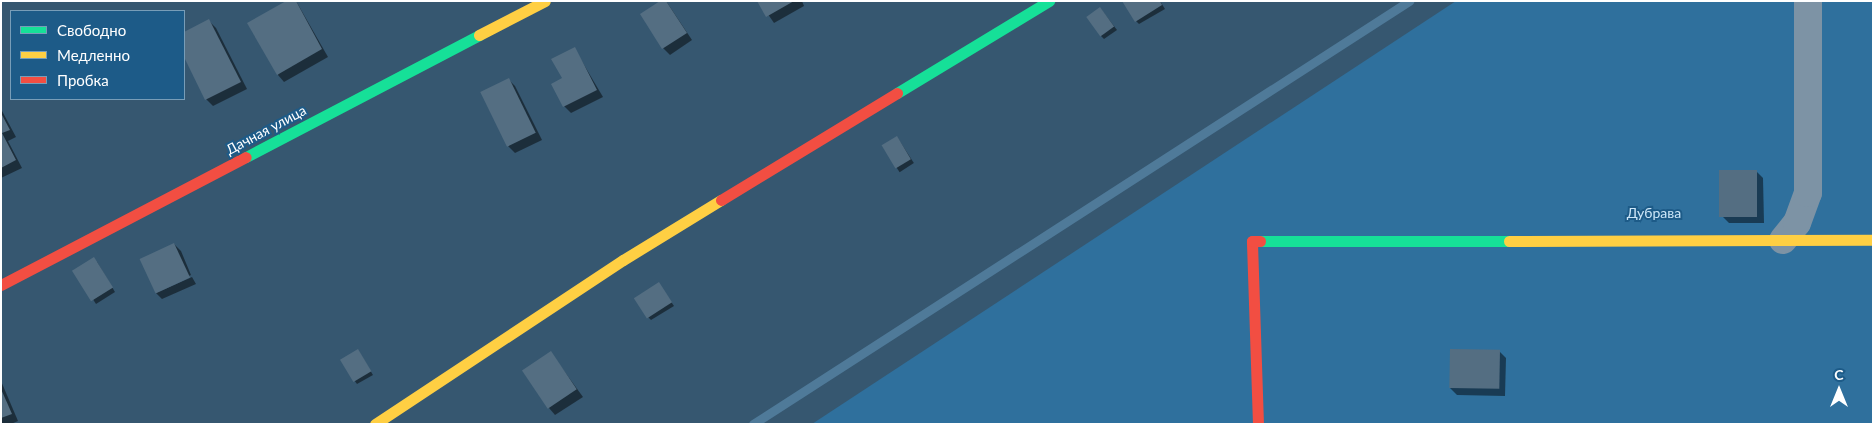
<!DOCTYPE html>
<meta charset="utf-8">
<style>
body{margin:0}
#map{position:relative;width:1874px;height:425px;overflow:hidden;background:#365770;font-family:Lato,sans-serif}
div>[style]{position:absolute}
.green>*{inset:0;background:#2f709d}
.shadow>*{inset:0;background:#0007;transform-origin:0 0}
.stream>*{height:9px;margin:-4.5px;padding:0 4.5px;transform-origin:4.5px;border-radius:4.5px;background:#4f7a99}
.building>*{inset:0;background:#546e82;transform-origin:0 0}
.street>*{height:28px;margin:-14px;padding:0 14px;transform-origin:14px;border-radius:14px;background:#7d93a5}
.fast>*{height:11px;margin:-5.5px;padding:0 5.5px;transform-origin:5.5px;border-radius:5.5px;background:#16e098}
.slow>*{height:11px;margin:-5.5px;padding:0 5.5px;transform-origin:5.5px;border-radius:5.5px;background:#ffcf43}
.jam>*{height:11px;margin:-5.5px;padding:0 5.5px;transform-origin:5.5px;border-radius:5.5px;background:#f24e42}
span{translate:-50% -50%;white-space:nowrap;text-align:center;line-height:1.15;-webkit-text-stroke:4px #1d5b88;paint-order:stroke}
.street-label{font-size:14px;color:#fff}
.park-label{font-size:14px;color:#cce6f8}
.frame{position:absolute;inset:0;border:2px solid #fff;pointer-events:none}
.legend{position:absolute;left:10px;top:10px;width:175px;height:90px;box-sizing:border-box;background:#1d5b88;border:1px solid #779db8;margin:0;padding:6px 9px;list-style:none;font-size:15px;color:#fff}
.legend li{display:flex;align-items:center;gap:10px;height:25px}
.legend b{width:25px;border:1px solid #779db8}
.north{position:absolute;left:1814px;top:365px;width:50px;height:50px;-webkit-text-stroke:4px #1d5b88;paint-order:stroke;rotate:0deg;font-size:14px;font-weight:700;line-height:20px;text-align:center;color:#fff}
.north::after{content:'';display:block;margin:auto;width:18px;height:22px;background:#fff;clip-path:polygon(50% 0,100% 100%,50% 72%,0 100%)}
</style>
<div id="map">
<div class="green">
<i style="clip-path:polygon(1456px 1px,1873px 1px,1873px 424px,812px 424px)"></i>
</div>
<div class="shadow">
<i style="clip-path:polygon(296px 1px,328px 57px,284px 82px,278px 75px)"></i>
<i style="clip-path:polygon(666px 1px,692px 40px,670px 55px,663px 48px)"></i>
<i style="clip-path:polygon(759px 1px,802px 1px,804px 6px,774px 23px)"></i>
<i style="clip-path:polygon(1160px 1px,1165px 9px,1139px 24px,1136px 21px)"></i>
<i style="clip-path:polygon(1100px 8px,1117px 30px,1104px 39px,1101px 36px)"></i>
<i style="clip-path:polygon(209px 21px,216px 28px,247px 89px,213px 106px,206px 99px,184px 54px,184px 33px)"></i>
<i style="clip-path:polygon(574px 48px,603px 97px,571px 113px,564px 106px,563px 79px)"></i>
<i style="clip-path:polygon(508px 79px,515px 86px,542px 140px,515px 153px,508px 146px)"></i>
<i style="clip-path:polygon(1px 109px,16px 137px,8px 141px,22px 168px,1px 178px)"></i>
<i style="left:897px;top:137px;width:31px;height:17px;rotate:57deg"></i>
<i style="clip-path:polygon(1756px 171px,1763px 178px,1764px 223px,1729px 223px,1722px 216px)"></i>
<i style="clip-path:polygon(174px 244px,181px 251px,191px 275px,156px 293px,192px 277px,196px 284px,162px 299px,155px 292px)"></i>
<i style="clip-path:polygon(97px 262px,115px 292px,96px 304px,74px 270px)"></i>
<i style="clip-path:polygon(659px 284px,674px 306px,651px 320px,648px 317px)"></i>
<i style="clip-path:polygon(358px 350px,373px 375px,357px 384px,354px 380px)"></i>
<i style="clip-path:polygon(1499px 351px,1506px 358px,1505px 396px,1457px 395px,1450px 388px)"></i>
<i style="clip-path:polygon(551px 353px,583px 397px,555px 415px,549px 408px)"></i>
<i style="clip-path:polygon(1px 381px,18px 421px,11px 424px,1px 424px)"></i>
</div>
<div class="stream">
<i style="left:753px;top:424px;width:781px;rotate:-32.81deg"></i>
</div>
<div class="building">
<i style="clip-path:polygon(286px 1px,296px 1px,322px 49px,277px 75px,247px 23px)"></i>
<i style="clip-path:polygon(660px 1px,666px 1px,687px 33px,662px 49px,640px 14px)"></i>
<i style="clip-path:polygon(757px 1px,794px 1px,766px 17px)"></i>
<i style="clip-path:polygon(1122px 1px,1160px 1px,1162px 5px,1135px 22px)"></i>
<i style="left:1100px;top:7px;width:24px;height:17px;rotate:54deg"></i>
<i style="clip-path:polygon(209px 19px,241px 82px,205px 100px,184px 57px,184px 32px)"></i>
<i style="clip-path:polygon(575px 47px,597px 90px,563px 107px,551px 84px,562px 78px,551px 59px)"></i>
<i style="left:509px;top:78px;width:61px;height:32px;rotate:64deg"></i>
<i style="clip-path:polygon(1px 113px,10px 130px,2px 133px,16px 160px,1px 168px)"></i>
<i style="left:897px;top:136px;width:27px;height:18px;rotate:59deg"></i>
<i style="left:1719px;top:170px;width:38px;height:47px"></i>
<i style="left:174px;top:243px;width:38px;height:38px;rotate:65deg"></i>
<i style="left:94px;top:257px;width:36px;height:26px;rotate:58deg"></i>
<i style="left:659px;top:282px;width:24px;height:30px;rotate:57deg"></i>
<i style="left:358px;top:349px;width:26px;height:21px;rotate:59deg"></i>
<i style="left:1450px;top:349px;width:50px;height:39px;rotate:1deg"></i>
<i style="left:551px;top:351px;width:46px;height:35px;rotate:56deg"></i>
<i style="clip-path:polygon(1px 389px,12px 414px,1px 418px)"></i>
</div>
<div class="street">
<i style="left:1783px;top:240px;width:22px;rotate:-51deg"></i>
<i style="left:1797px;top:223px;width:32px;rotate:-70deg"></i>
<i style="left:1808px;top:193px;width:192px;rotate:-90deg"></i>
</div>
<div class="fast">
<i style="left:897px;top:93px;width:178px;rotate:-31.2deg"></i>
<i style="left:246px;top:157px;width:263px;rotate:-27.6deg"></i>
<i style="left:1260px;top:241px;width:249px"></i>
</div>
<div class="slow">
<i style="left:479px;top:35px;width:74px;rotate:-27.3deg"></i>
<i style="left:1509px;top:241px;width:364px;rotate:-0.2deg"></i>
<i style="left:375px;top:424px;width:297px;rotate:-33.5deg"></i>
<i style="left:623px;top:260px;width:115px;rotate:-31.5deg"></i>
</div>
<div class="jam">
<i style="left:721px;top:200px;width:206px;rotate:-31.3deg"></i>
<i style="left:1px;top:285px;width:276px;rotate:-27.6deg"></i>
<i style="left:1258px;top:424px;width:183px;rotate:-91.9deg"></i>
<i style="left:1252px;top:241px;width:8px"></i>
</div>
<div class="street-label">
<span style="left:266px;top:130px;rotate:-28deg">Дачная улица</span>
</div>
<div class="park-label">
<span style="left:1654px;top:213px">Дубрава</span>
</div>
<div class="frame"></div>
<ul class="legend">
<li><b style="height:6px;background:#16e098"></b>Свободно</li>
<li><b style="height:6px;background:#ffcf43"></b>Медленно</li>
<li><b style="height:6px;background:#f24e42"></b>Пробка</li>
</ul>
<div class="north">С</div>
</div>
